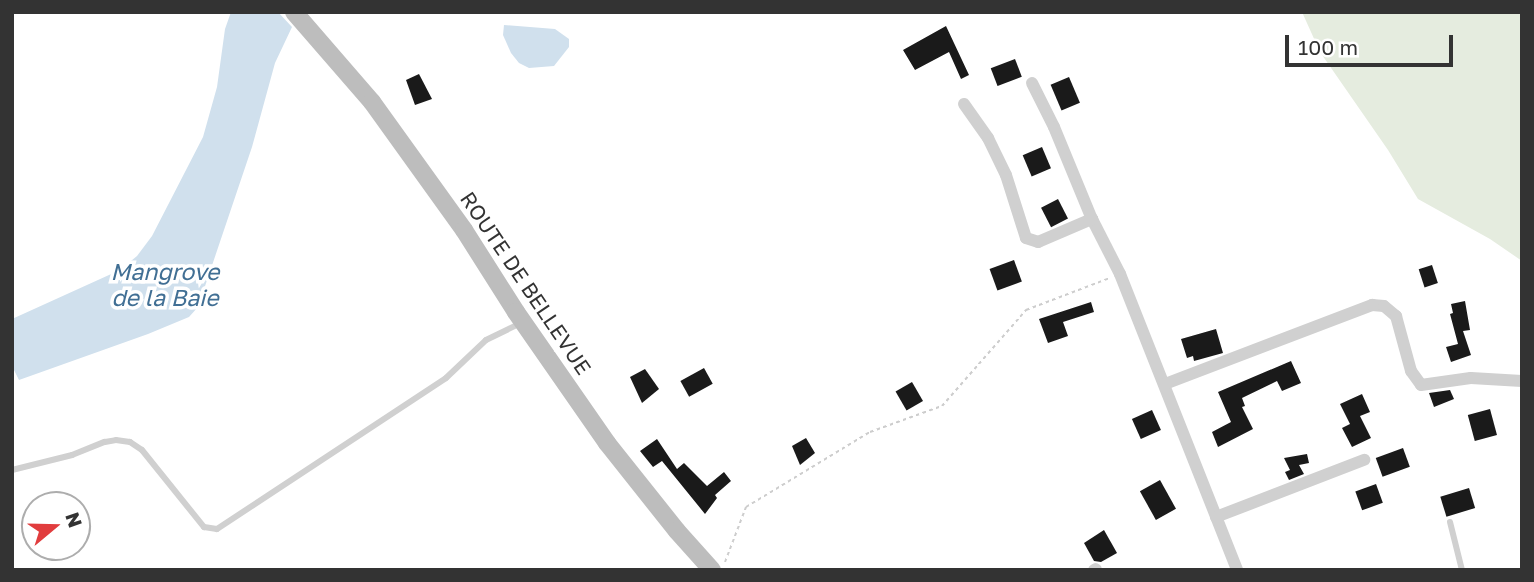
<!DOCTYPE html>
<style>
body{margin:0}
#map{position:relative;width:1534px;height:582px;overflow:hidden;background:#fff;font-family:"Golos Text",sans-serif}
div>[style]{position:absolute}
.green>*{inset:0;background:#e5ecdf}
.water>*{inset:0;background:#d0e0ed}
.building>*{inset:0;background:#1a1a1a;transform-origin:0 0}
.path>*{height:2px;margin-top:-1px;transform-origin:0;background:repeating-linear-gradient(90deg,#cdcdcd 0 3.5px,transparent 0 7px)}
.lane>*{height:6px;margin:-3px;padding:0 3px;transform-origin:3px;border-radius:3px;background:#d0d0d0}
.street>*{height:12px;margin:-6px;padding:0 6px;transform-origin:6px;border-radius:6px;background:#d0d0d0}
.secondary>*{height:18px;margin:-9px;padding:0 9px;transform-origin:9px;border-radius:9px;background:#bdbdbd}
span{translate:-50% -50%;white-space:nowrap;text-align:center;line-height:1.15;-webkit-text-stroke:7px #fff;paint-order:stroke}
.street-label{font-size:21px;color:#333}
.water-label{font-size:23px;color:#416f94;font-style:italic}
.frame{position:absolute;inset:0;border:14px solid #333;pointer-events:none}
.north{position:absolute;left:21px;top:491px;width:70px;height:70px;box-sizing:border-box;background:#fff;border:2px solid #adadad;border-radius:50%;rotate:71deg;font-size:19px;font-weight:700;line-height:28px;text-align:center;color:#333}
.north::after{content:'';display:block;margin:auto;width:24px;height:32px;background:#e13d3e;clip-path:polygon(50% 0,100% 100%,50% 72%,0 100%)}
.scale{position:absolute;left:1285px;top:35px;width:168px;height:32px;box-sizing:border-box;border:4px solid #333;border-top:0;padding-left:9px;font-size:21px;line-height:24px;white-space:nowrap;color:#333;-webkit-text-stroke:5px #fff;paint-order:stroke}
</style>
<div id="map">
<div class="green">
<i style="clip-path:polygon(1302px 12px,1522px 12px,1522px 261px,1490px 239px,1418px 199px,1388px 150px,1320px 52px)"></i>
</div>
<div class="water">
<i style="clip-path:polygon(231px 12px,278px 12px,292px 27px,275px 63px,252px 147px,198px 307px,189px 317px,148px 334px,19px 380px,12px 366px,12px 319px,120px 270px,137px 256px,152px 236px,203px 137px,217px 87px,225px 29px)"></i>
<i style="clip-path:polygon(504px 25px,555px 29px,569px 39px,569px 47px,554px 66px,529px 68px,519px 63px,511px 53px,503px 35px)"></i>
</div>
<div class="building">
<i style="clip-path:polygon(946px 26px,969px 75px,961px 79px,949px 52px,915px 70px,903px 50px)"></i>
<i style="left:1015px;top:59px;width:19px;height:26px;rotate:69deg"></i>
<i style="clip-path:polygon(419px 74px,432px 99px,415px 105px,406px 80px)"></i>
<i style="left:1069px;top:77px;width:28px;height:20px;rotate:67deg"></i>
<i style="left:1042px;top:147px;width:23px;height:21px;rotate:67deg"></i>
<i style="left:1058px;top:199px;width:22px;height:19px;rotate:63deg"></i>
<i style="left:1014px;top:260px;width:23px;height:26px;rotate:70deg"></i>
<i style="left:1432px;top:265px;width:19px;height:14px;rotate:72deg"></i>
<i style="clip-path:polygon(1465px 301px,1470px 330px,1463px 331px,1471px 355px,1451px 362px,1446px 347px,1458px 344px,1450px 314px,1453px 313px,1451px 304px)"></i>
<i style="clip-path:polygon(1091px 302px,1094px 312px,1063px 322px,1068px 336px,1048px 343px,1039px 319px)"></i>
<i style="clip-path:polygon(1216px 329px,1223px 353px,1194px 361px,1193px 356px,1187px 358px,1181px 339px)"></i>
<i style="clip-path:polygon(1291px 361px,1301px 383px,1282px 391px,1277px 381px,1242px 398px,1245px 406px,1242px 407px,1253px 429px,1218px 447px,1212px 432px,1231px 422px,1218px 392px)"></i>
<i style="left:704px;top:368px;width:18px;height:27px;rotate:61deg"></i>
<i style="clip-path:polygon(645px 369px,659px 389px,642px 403px,630px 377px)"></i>
<i style="left:912px;top:382px;width:22px;height:19px;rotate:60deg"></i>
<i style="clip-path:polygon(1450px 390px,1454px 399px,1434px 407px,1429px 393px)"></i>
<i style="clip-path:polygon(1362px 394px,1370px 412px,1360px 416px,1371px 438px,1352px 447px,1342px 428px,1350px 424px,1340px 404px)"></i>
<i style="left:1490px;top:409px;width:27px;height:23px;rotate:75deg"></i>
<i style="left:1152px;top:410px;width:22px;height:22px;rotate:66deg"></i>
<i style="clip-path:polygon(806px 438px,815px 453px,800px 465px,792px 446px)"></i>
<i style="clip-path:polygon(657px 439px,677px 469px,684px 463px,707px 486px,724px 472px,731px 481px,715px 495px,717px 498px,705px 514px,662px 461px,653px 467px,640px 451px)"></i>
<i style="left:1403px;top:448px;width:20px;height:29px;rotate:70deg"></i>
<i style="clip-path:polygon(1307px 454px,1309px 463px,1299px 465px,1304px 474px,1289px 480px,1285px 472px,1290px 470px,1284px 458px)"></i>
<i style="left:1160px;top:480px;width:33px;height:23px;rotate:61deg"></i>
<i style="left:1376px;top:484px;width:20px;height:22px;rotate:70deg"></i>
<i style="left:1469px;top:488px;width:21px;height:30px;rotate:73deg"></i>
<i style="clip-path:polygon(1104px 530px,1117px 553px,1101px 562px,1094px 561px,1084px 543px)"></i>
</div>
<div class="path">
<i style="left:725px;top:562px;width:59px;rotate:-69.1deg"></i>
<i style="left:746px;top:507px;width:145px;rotate:-31.2deg"></i>
<i style="left:870px;top:432px;width:77px;rotate:-19.9deg"></i>
<i style="left:942px;top:406px;width:128px;rotate:-48.8deg"></i>
<i style="left:1026px;top:310px;width:90px;rotate:-20.9deg"></i>
</div>
<div class="lane">
<i style="left:12px;top:470px;width:62px;rotate:-14deg"></i>
<i style="left:72px;top:455px;width:35px;rotate:-22deg"></i>
<i style="left:105px;top:442px;width:11px;rotate:-10deg"></i>
<i style="left:116px;top:440px;width:14px;rotate:8deg"></i>
<i style="left:130px;top:442px;width:14px;rotate:34deg"></i>
<i style="left:142px;top:450px;width:99px;rotate:51.2deg"></i>
<i style="left:204px;top:527px;width:13px;rotate:9deg"></i>
<i style="left:217px;top:529px;width:274px;rotate:-33.4deg"></i>
<i style="left:446px;top:378px;width:55px;rotate:-43.5deg"></i>
<i style="left:486px;top:340px;width:39px;rotate:-26deg"></i>
<i style="left:1450px;top:522px;width:49px;rotate:76deg"></i>
</div>
<div class="street">
<i style="left:1032px;top:83px;width:49px;rotate:63.4deg"></i>
<i style="left:1054px;top:127px;width:100px;rotate:67.6deg"></i>
<i style="left:1092px;top:219px;width:62px;rotate:63deg"></i>
<i style="left:1120px;top:274px;width:318px;rotate:68.4deg"></i>
<i style="left:964px;top:104px;width:42px;rotate:54.8deg"></i>
<i style="left:988px;top:138px;width:41px;rotate:64.1deg"></i>
<i style="left:1006px;top:175px;width:66px;rotate:72.4deg"></i>
<i style="left:1026px;top:238px;width:13px;rotate:18deg"></i>
<i style="left:1038px;top:242px;width:59px;rotate:-23.1deg"></i>
<i style="left:1165px;top:384px;width:222px;rotate:-20.9deg"></i>
<i style="left:1372px;top:305px;width:12px;rotate:5deg"></i>
<i style="left:1384px;top:306px;width:16px;rotate:40deg"></i>
<i style="left:1396px;top:316px;width:57px;rotate:74.7deg"></i>
<i style="left:1411px;top:371px;width:17px;rotate:54deg"></i>
<i style="left:1421px;top:385px;width:50px;rotate:-8deg"></i>
<i style="left:1471px;top:378px;width:51px;rotate:3.4deg"></i>
<i style="left:1216px;top:517px;width:159px;rotate:-21.1deg"></i>
<i style="left:1094px;top:570px;width:2px;rotate:-27deg"></i>
</div>
<div class="secondary">
<i style="left:294px;top:12px;width:119px;rotate:49.1deg"></i>
<i style="left:372px;top:102px;width:158px;rotate:54.3deg"></i>
<i style="left:464px;top:230px;width:97px;rotate:57.6deg"></i>
<i style="left:516px;top:312px;width:160px;rotate:55.2deg"></i>
<i style="left:607px;top:443px;width:112px;rotate:51.5deg"></i>
<i style="left:677px;top:531px;width:52px;rotate:48.1deg"></i>
</div>
<div class="street-label">
<span style="left:526px;top:283px;rotate:56deg">ROUTE DE BELLEVUE</span>
</div>
<div class="water-label">
<span style="left:165px;top:284px">Mangrove<br>de la Baie</span>
</div>
<div class="frame"></div>
<div class="north">N</div>
<div class="scale">100 m</div>
</div>
